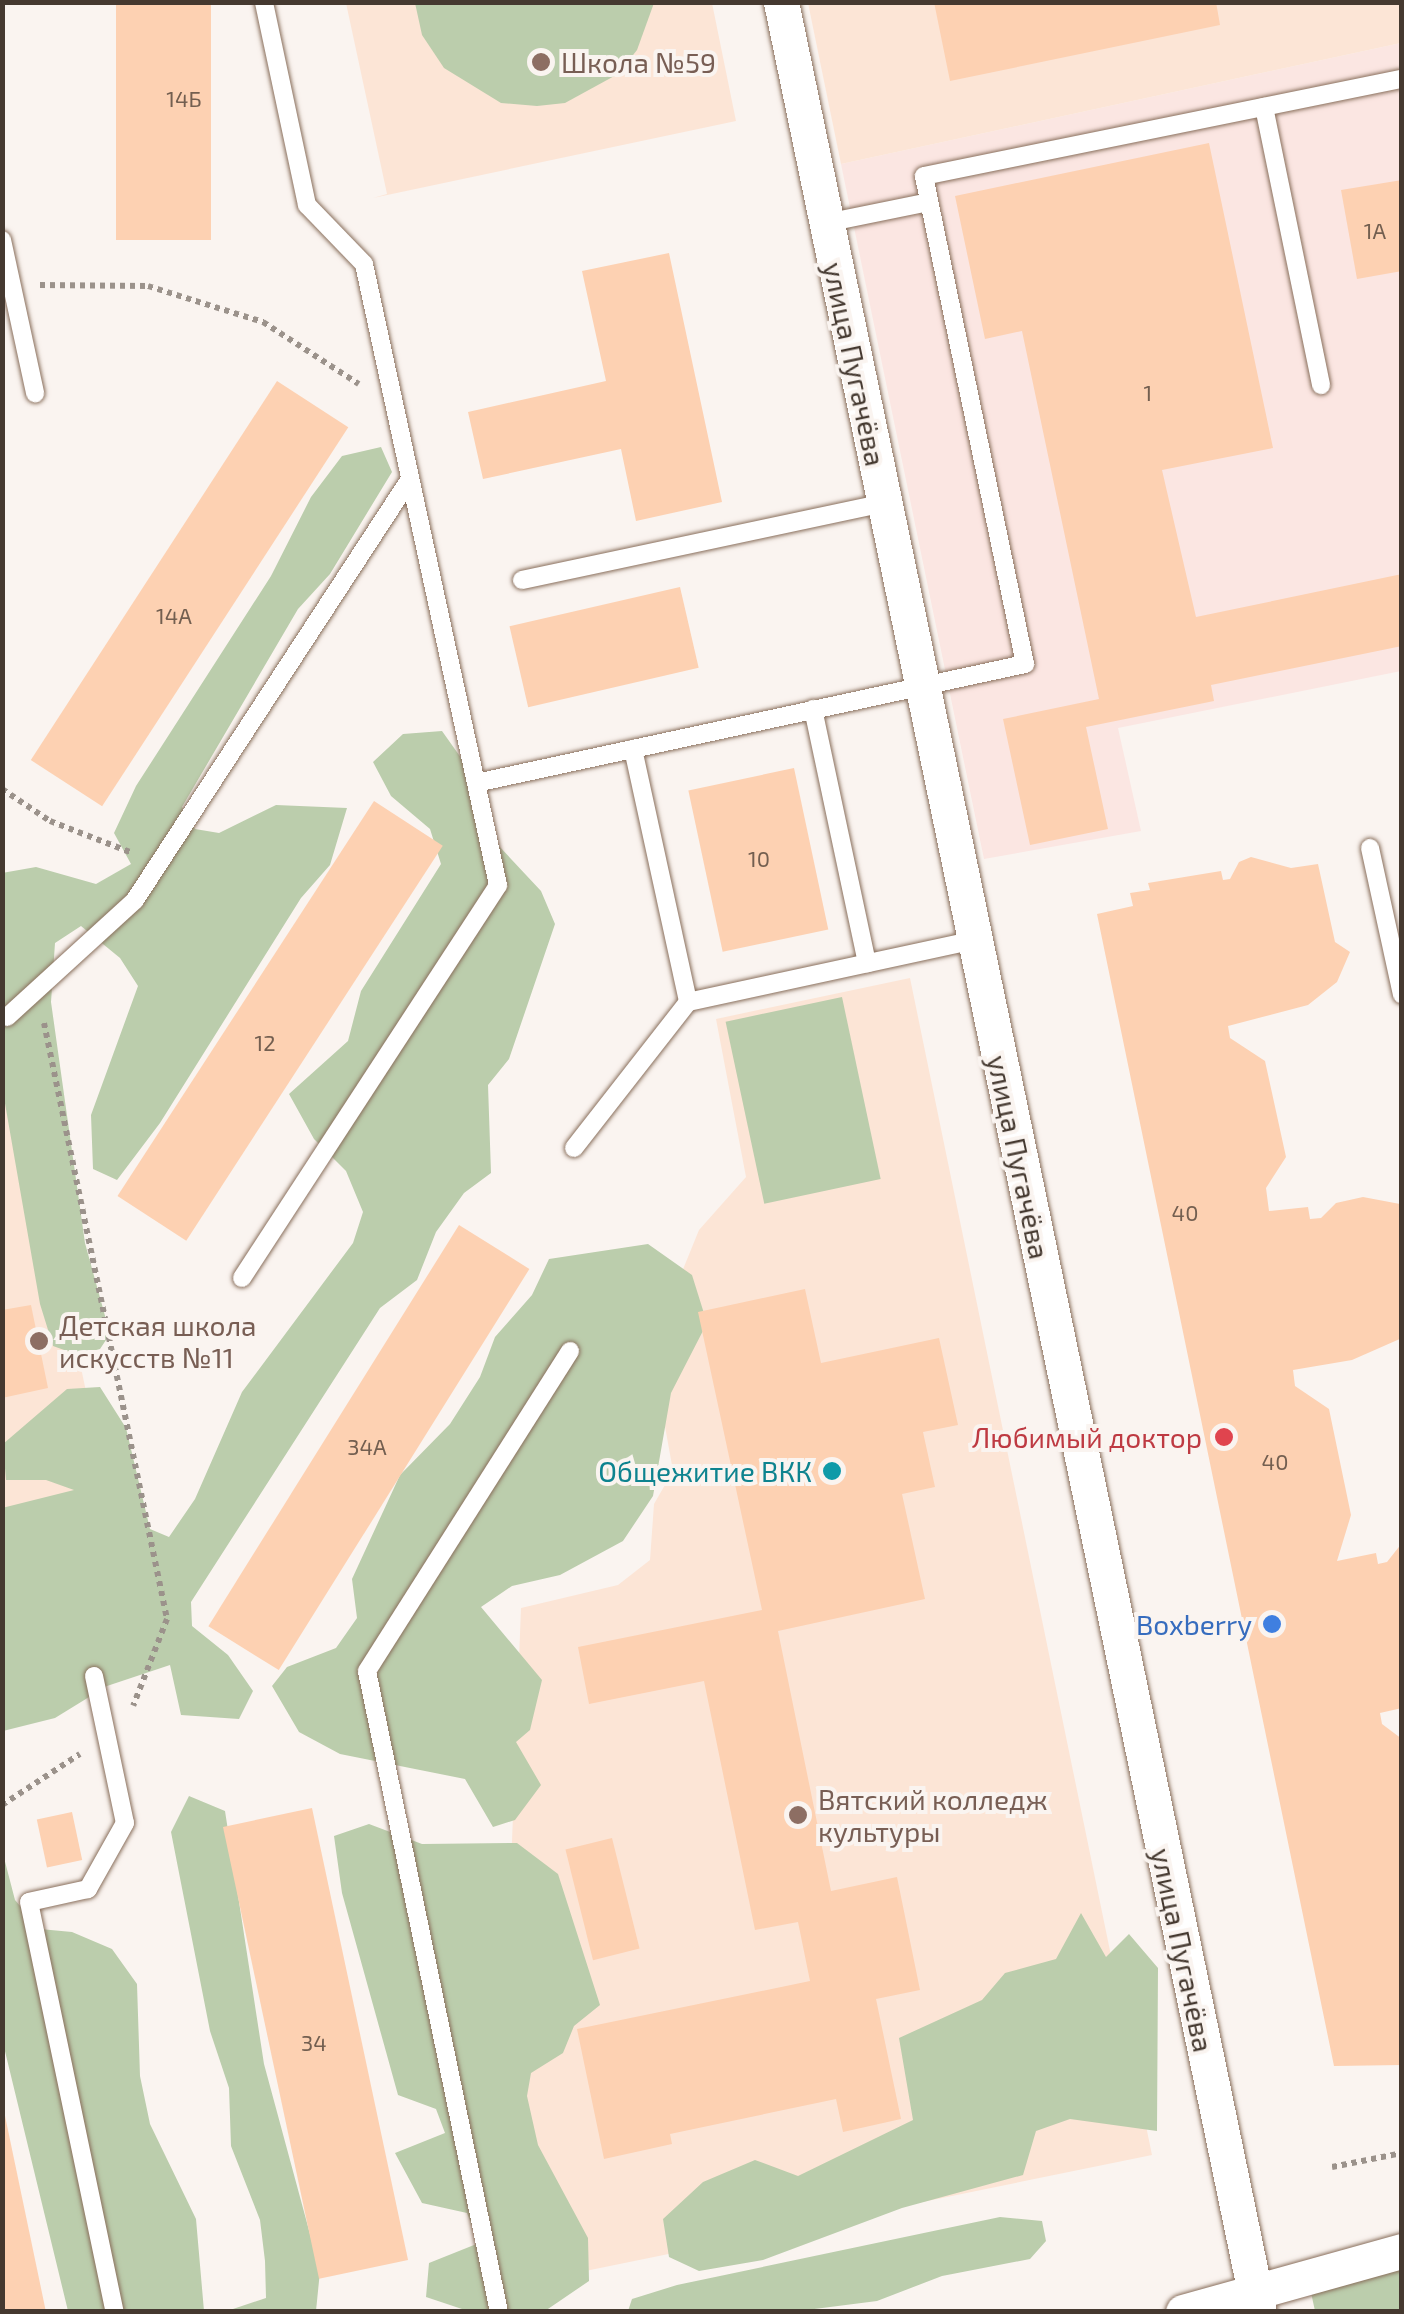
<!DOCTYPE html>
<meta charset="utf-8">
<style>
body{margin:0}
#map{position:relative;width:1404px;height:2314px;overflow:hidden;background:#faf4f0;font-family:"Exo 2",sans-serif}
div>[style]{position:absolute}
.commercial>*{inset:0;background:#fbe6e2}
.built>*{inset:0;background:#fce5d6}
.green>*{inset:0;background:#bbcdac;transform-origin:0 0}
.building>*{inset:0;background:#fdd1b2;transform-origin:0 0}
.path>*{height:6px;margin-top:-3px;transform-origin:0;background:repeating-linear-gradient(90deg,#9b928b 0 5px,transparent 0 10px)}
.roads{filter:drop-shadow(0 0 2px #896f5c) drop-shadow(0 0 2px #896f5c)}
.service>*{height:18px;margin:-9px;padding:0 9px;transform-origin:9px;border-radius:9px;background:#fff}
.minor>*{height:35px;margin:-17.5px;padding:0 17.5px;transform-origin:17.5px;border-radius:17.5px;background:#fff}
.dots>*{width:28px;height:28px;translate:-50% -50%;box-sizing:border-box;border:5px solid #faf4f0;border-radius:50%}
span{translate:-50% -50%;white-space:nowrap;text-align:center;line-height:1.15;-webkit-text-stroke:8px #faf4f0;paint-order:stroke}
.number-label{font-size:22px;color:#735f50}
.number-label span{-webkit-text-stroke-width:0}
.education-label{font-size:28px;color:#785e54}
.left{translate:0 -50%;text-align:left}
.street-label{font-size:28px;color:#453930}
.health-label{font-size:28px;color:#be3a42}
.right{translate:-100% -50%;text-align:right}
.culture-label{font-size:28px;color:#0d838f}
.shop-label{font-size:28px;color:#366cbe}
.frame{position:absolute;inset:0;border:5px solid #453930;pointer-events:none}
</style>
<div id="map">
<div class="commercial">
<i style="clip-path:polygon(1401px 43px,1401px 671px,1118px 728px,1141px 831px,984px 859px,841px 164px)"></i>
</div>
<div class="built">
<i style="clip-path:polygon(346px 3px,712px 3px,736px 121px,373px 198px,387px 194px)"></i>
<i style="clip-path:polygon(808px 3px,1401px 3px,1401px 43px,841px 164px)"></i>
<i style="clip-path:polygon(910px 978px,1152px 2155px,556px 2277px,505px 2022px,521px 1608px,618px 1585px,650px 1560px,654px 1504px,673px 1471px,651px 1348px,699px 1230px,746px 1177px,716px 1019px)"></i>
<i style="clip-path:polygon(2px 995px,144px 1665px,2px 1695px)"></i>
</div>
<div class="green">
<i style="clip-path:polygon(415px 3px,415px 2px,654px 3px,637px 50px,618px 74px,565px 103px,537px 106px,501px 103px,444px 68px,422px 35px)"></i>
<i style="clip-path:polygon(381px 447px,392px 472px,330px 574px,298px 609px,182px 807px,195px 829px,219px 833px,276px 805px,347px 808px,330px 865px,301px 898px,160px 1123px,117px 1180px,93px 1169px,91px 1115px,138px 986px,120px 958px,81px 926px,55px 943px,51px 1002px,85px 1243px,110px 1334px,100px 1349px,78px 1355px,53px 1346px,40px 1304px,3px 1092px,2px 873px,36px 867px,96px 884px,131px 864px,114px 833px,136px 786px,271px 576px,311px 497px,342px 456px)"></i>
<i style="clip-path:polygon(442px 731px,486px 793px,483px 829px,541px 891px,555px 924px,509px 1059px,488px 1085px,491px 1173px,464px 1193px,436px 1232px,417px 1280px,380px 1308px,191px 1602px,192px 1626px,228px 1655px,253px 1691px,239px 1719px,181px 1715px,170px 1665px,107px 1686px,55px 1718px,3px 1731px,2px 1508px,74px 1490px,46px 1480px,6px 1480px,3px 1444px,67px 1389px,100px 1387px,126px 1428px,150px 1529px,169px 1537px,195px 1499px,242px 1392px,353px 1243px,363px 1212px,346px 1171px,314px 1139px,289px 1094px,348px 1041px,361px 991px,441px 864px,430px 829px,391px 796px,373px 762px,403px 734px)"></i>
<i style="left:842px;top:997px;width:186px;height:119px;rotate:78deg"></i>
<i style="clip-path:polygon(648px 1244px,692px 1275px,707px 1323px,671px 1393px,653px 1496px,623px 1541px,560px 1575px,512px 1586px,481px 1607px,542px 1680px,530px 1730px,516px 1742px,541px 1785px,515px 1820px,493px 1827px,465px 1779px,340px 1754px,299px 1732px,272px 1686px,287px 1667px,336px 1648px,357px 1618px,352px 1579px,400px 1475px,450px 1424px,480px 1377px,495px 1337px,532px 1295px,549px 1259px)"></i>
<i style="clip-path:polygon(189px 1796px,225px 1811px,264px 2064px,320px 2271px,316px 2311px,227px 2311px,266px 2298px,265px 2261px,260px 2220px,231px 2146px,229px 2088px,210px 2031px,171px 1832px)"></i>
<i style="clip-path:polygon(369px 1824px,422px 1844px,517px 1843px,558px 1874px,600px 2005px,574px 2026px,563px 2053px,531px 2073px,527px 2096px,538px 2145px,588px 2238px,589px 2281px,545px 2311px,468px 2311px,426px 2297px,429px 2263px,479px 2243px,467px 2213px,422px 2203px,395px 2153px,445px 2133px,436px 2109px,398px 2095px,342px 1893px,334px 1836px)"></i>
<i style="clip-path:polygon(2px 1850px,15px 1900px,40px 1929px,72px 1932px,112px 1949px,137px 1984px,140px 2076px,150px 2124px,196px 2219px,204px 2311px,68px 2311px,3px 2043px)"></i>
<i style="clip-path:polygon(1081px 1913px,1106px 1957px,1129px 1934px,1158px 1968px,1157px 2131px,1070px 2119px,1036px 2131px,1023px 2175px,902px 2208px,763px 2260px,699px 2271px,669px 2257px,663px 2219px,703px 2182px,755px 2160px,798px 2176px,913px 2120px,899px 2038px,982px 2000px,1005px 1973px,1056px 1959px)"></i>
<i style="clip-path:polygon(1000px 2217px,1042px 2221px,1046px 2241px,1030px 2259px,942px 2276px,877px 2301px,791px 2312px,628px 2311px,632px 2299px,677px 2285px)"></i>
<i style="clip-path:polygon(1401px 2269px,1401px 2311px,1315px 2311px,1310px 2288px)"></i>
</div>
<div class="building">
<i style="left:116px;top:2px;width:95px;height:238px"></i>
<i style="clip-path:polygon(934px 2px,1216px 2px,1220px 25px,950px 81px)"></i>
<i style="clip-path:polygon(1209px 143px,1273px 448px,1162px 470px,1196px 617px,1402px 574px,1402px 646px,1211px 685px,1214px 701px,1086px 727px,1108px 829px,1030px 845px,1003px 719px,1099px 699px,1022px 331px,985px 339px,955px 196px)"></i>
<i style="clip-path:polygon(1402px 180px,1402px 271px,1357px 279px,1341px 190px)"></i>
<i style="clip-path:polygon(669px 253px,722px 502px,636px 521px,621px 449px,483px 479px,468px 412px,606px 381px,582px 271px)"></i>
<i style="left:277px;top:381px;width:85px;height:452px;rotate:33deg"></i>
<i style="left:680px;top:587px;width:83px;height:175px;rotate:77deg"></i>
<i style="left:794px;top:768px;width:165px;height:108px;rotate:78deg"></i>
<i style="left:374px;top:801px;width:82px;height:471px;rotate:33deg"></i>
<i style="clip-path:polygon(1251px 857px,1291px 868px,1318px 864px,1335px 942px,1350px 952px,1337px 982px,1308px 1005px,1228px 1026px,1230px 1038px,1265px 1061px,1286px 1157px,1266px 1188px,1269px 1211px,1308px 1207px,1310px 1219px,1321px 1218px,1336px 1203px,1363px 1197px,1400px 1204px,1402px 1214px,1402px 1338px,1352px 1360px,1293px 1370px,1295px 1386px,1329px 1409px,1351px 1515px,1337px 1561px,1376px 1553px,1378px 1564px,1387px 1562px,1402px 1543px,1402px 1708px,1380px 1713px,1382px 1724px,1402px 1739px,1402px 2065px,1334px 2066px,1097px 914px,1133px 906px,1130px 893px,1150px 890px,1148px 883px,1221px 871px,1223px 880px,1230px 879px,1239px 862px)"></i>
<i style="left:459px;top:1225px;width:83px;height:473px;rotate:32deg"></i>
<i style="clip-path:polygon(805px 1289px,821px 1363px,939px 1338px,958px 1425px,923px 1432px,935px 1487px,902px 1494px,925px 1599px,778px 1631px,831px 1891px,897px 1877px,920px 1990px,876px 1999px,901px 2119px,843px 2132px,836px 2099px,670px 2134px,672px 2144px,604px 2159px,577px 2029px,810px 1981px,798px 1922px,755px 1930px,704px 1681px,589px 1704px,578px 1647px,762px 1610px,698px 1312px)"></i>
<i style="clip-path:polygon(31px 1305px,48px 1388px,2px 1398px,2px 1310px)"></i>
<i style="left:312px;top:1808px;width:462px;height:91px;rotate:78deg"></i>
<i style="left:72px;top:1812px;width:49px;height:36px;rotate:78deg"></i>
<i style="left:612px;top:1838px;width:114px;height:48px;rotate:76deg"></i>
<i style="clip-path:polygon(2px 2111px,4px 2111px,46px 2312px,2px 2312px)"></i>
</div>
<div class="path">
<i style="left:40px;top:285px;width:108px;rotate:0.5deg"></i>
<i style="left:148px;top:286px;width:121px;rotate:17.4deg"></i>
<i style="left:263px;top:322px;width:114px;rotate:32.9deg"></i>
<i style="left:2px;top:789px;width:58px;rotate:33.7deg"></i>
<i style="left:50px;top:821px;width:86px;rotate:21.2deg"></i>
<i style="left:44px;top:1023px;width:609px;rotate:78.34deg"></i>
<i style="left:167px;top:1619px;width:93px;rotate:111.3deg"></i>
<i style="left:2px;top:1805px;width:93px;rotate:-33.2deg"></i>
<i style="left:1332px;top:2167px;width:71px;rotate:-11.3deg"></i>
</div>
<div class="roads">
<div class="service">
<i style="left:1264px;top:107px;width:284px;rotate:78.4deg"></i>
<i style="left:826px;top:223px;width:105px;rotate:-11.5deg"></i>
<i style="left:2px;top:240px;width:157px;rotate:77.8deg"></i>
<i style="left:522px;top:580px;width:370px;rotate:-12deg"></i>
<i style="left:813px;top:709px;width:260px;rotate:78deg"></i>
<i style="left:633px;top:749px;width:259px;rotate:77.7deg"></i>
<i style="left:688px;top:1002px;width:293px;rotate:-12.2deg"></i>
<i style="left:476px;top:783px;width:562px;rotate:-12.23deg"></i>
<i style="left:1025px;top:664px;width:498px;rotate:-101.7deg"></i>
<i style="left:924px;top:176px;width:488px;rotate:-11.5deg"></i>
<i style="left:1370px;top:848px;width:150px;rotate:77.7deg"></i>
<i style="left:7px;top:1017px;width:173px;rotate:-42.4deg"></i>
<i style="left:135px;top:900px;width:503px;rotate:-56.85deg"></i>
<i style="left:574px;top:1148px;width:185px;rotate:-52deg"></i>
<i style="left:242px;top:1278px;width:469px;rotate:-56.9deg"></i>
<i style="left:498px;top:885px;width:635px;rotate:-102.18deg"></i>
<i style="left:364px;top:264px;width:82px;rotate:-134deg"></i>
<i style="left:307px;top:205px;width:208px;rotate:-102deg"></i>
<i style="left:94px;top:1676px;width:150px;rotate:78.1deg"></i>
<i style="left:125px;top:1823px;width:76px;rotate:119.3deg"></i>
<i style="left:88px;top:1889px;width:60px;rotate:167.6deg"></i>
<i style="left:29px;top:1902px;width:419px;rotate:78.2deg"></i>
<i style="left:499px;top:2312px;width:654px;rotate:-101.64deg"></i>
<i style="left:367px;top:1671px;width:379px;rotate:-57.6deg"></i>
</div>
<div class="minor">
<i style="left:781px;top:2px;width:2359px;rotate:78.31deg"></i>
<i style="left:1183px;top:2312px;width:227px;rotate:-15.6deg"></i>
</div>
</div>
<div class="dots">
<i style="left:541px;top:62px;background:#8d6e63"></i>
<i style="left:39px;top:1341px;background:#8d6e63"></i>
<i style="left:1224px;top:1437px;background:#e0444e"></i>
<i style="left:832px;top:1471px;background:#0f9aa8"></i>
<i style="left:1272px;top:1624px;background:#3f7fe0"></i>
<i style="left:798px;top:1815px;background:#8d6e63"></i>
</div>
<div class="number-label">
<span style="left:184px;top:99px">14Б</span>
<span style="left:1375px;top:231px">1А</span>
<span style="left:1148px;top:393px">1</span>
<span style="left:174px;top:616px">14А</span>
<span style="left:759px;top:859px">10</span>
<span style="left:265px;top:1043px">12</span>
<span style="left:1185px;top:1213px">40</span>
<span style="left:367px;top:1447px">34А</span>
<span style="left:1275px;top:1462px">40</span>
<span style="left:314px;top:2043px">34</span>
</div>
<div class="education-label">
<span class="left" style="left:561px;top:62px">Школа №59</span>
<span class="left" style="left:59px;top:1341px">Детская школа<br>искусств №11</span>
<span class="left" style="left:818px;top:1815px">Вятский колледж<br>культуры</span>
</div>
<div class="street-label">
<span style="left:855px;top:364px;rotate:78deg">улица Пугачёва</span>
<span style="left:1019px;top:1157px;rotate:78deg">улица Пугачёва</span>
<span style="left:1183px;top:1950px;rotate:78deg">улица Пугачёва</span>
</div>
<div class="health-label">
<span class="right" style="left:1202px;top:1437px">Любимый доктор</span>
</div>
<div class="culture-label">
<span class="right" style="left:812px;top:1471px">Общежитие ВКК</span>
</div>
<div class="shop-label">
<span class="right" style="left:1252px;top:1624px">Boxberry</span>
</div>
<div class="frame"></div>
</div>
